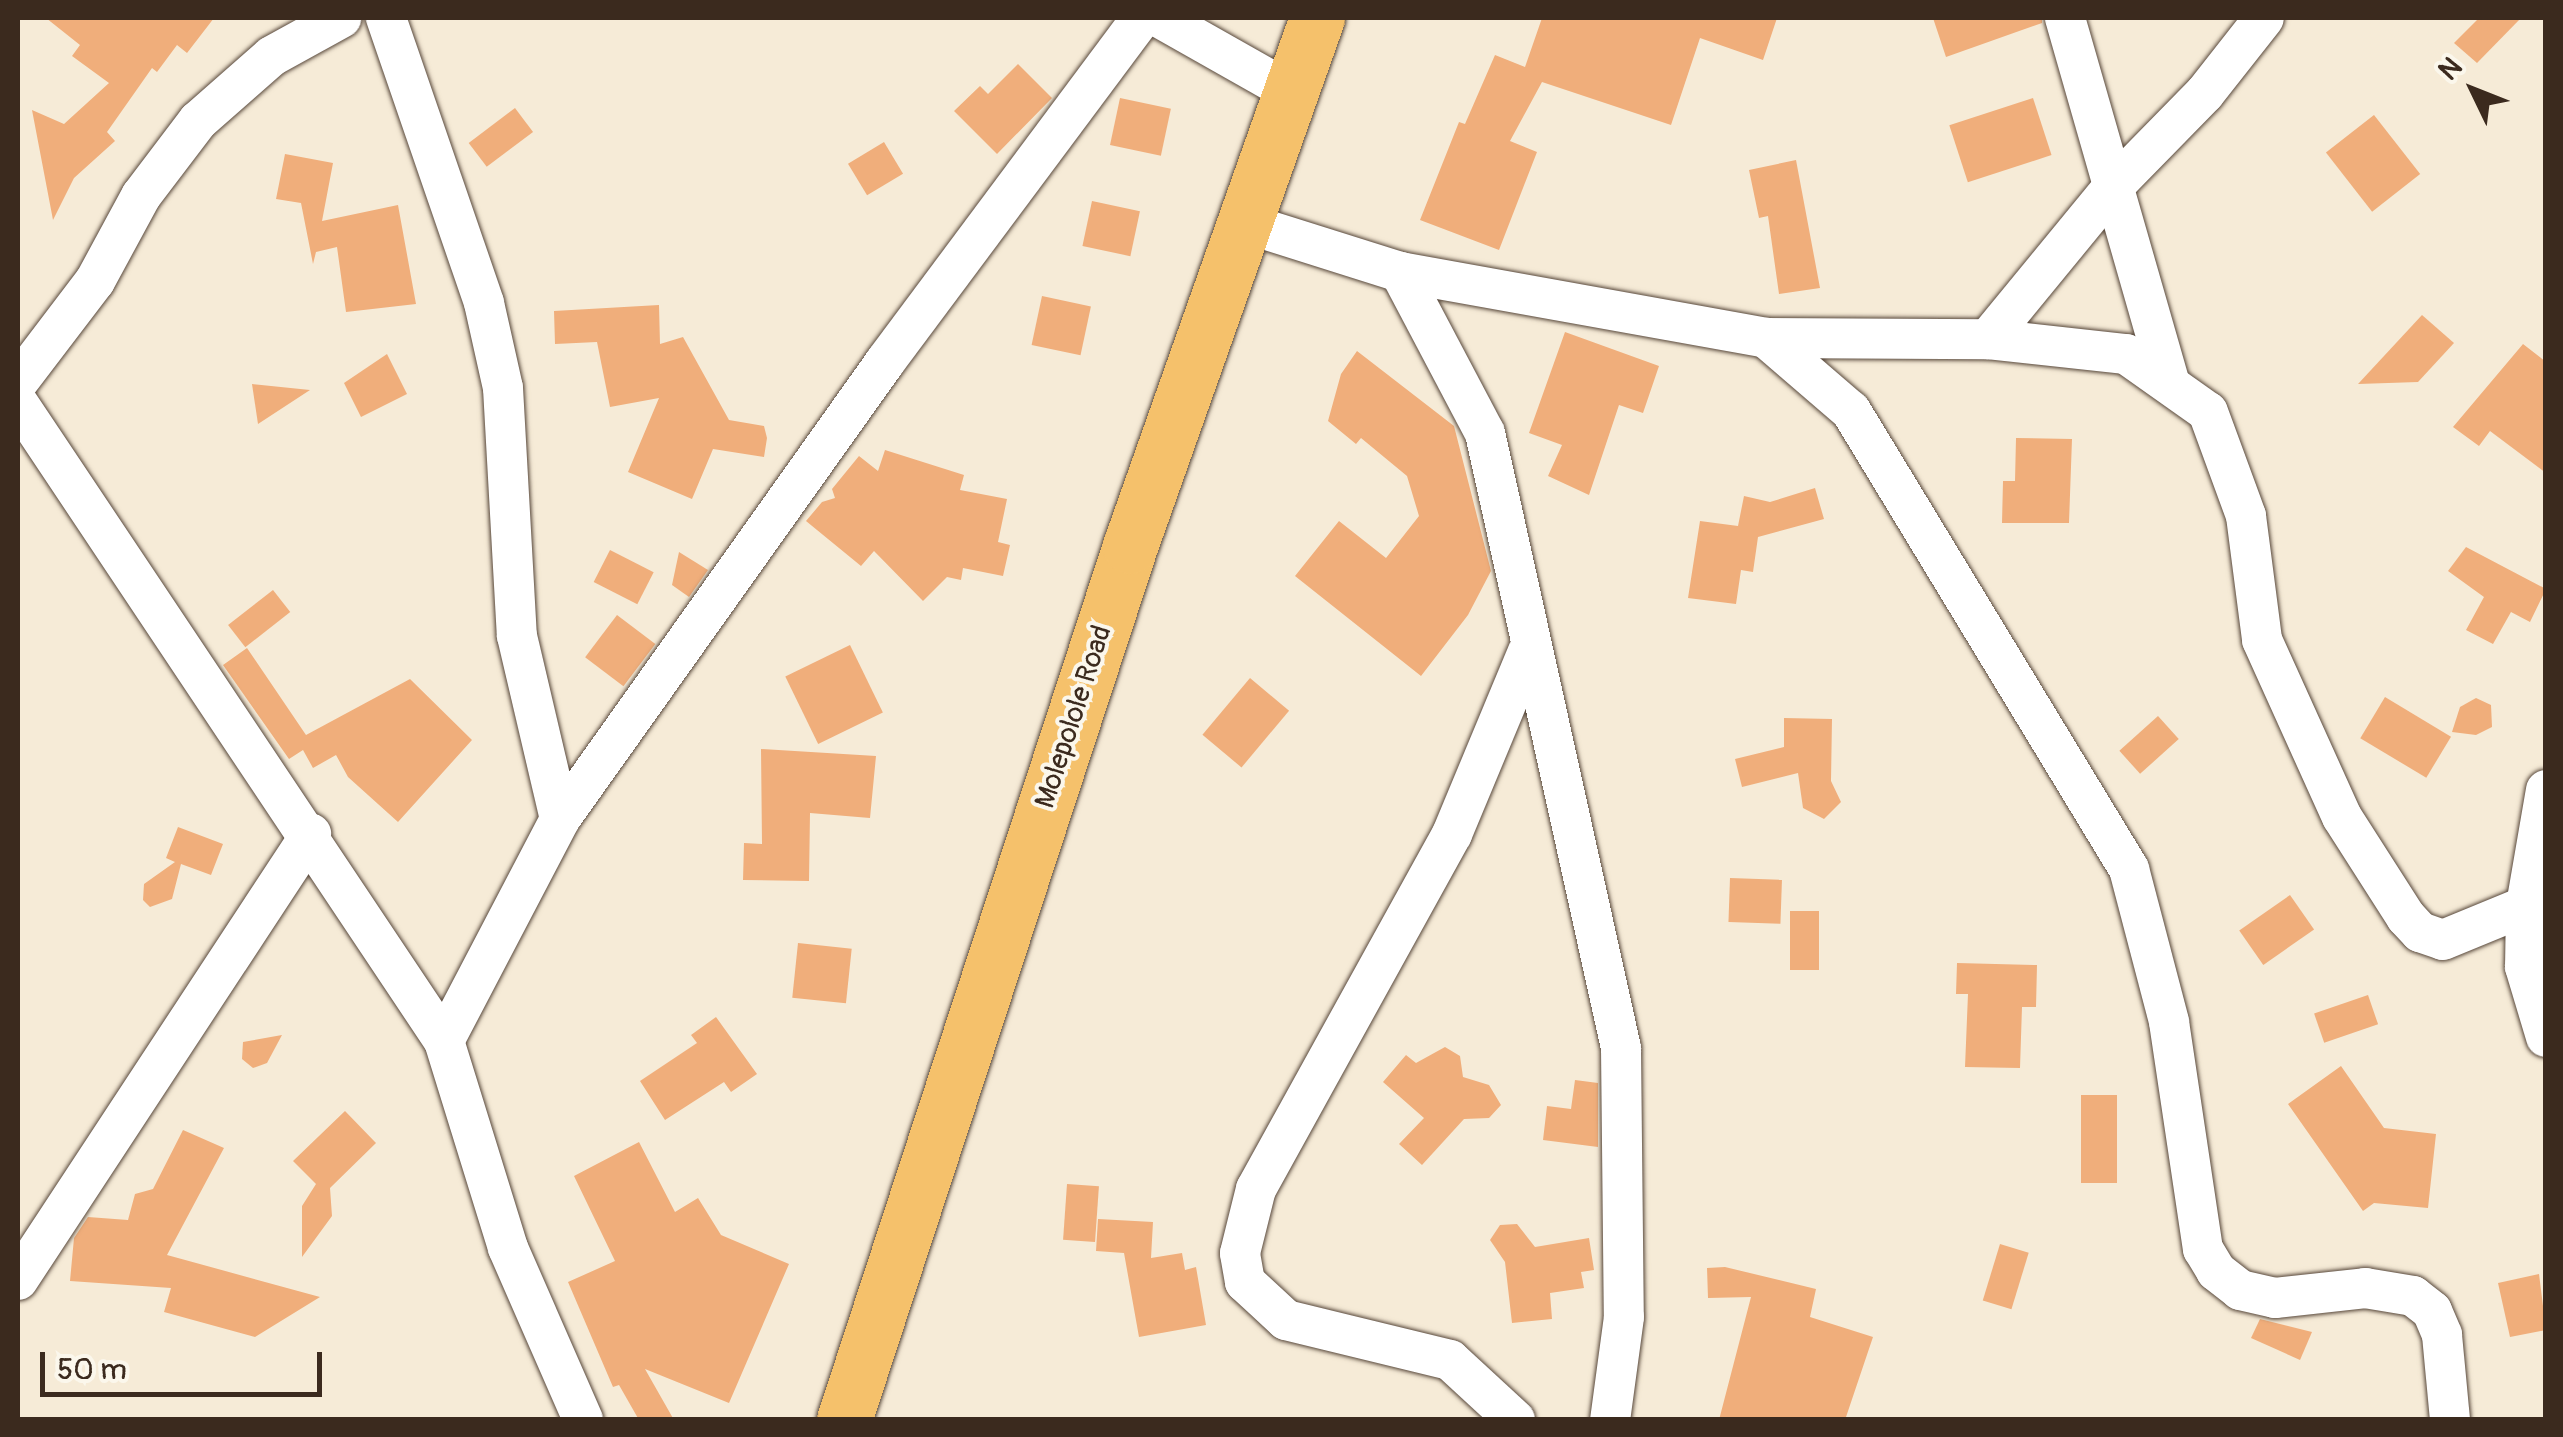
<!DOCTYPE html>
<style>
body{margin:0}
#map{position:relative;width:2563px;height:1437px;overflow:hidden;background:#f6ebd7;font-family:Pangolin,sans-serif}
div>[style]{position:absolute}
.building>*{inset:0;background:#f0ae7b;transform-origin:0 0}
.roads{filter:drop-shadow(0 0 2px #57473a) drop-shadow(0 0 2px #57473a)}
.street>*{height:40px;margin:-20px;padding:0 20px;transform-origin:20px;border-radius:20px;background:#fff}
.primary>*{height:55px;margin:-27.5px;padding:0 27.5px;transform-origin:27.5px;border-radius:27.5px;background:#f5c16b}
span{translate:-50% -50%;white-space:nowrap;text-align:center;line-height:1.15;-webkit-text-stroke:8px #fbf7ec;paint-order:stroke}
.street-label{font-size:28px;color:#3b2a1e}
.frame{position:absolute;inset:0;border:20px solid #3b2a1e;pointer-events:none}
.north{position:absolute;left:2423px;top:40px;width:100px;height:100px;-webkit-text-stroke:8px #fbf7ec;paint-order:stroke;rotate:313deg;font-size:28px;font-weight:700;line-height:40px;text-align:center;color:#3b2a1e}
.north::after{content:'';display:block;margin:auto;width:35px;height:45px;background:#3b2a1e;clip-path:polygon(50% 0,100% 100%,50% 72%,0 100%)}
.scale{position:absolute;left:40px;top:1352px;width:282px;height:45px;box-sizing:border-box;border:5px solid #3b2a1e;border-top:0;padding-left:12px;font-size:30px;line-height:35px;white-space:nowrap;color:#3b2a1e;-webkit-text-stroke:8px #fbf7ec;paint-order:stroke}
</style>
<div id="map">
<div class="building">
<i style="clip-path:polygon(46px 18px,214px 18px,187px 53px,177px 45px,157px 72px,152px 68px,107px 132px,115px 141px,74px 178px,53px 220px,32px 110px,64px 124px,109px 83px,72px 56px,80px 45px)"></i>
<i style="clip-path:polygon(1542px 18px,1777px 18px,1763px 60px,1700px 38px,1671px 125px,1542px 82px,1510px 141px,1537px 152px,1499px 250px,1420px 220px,1459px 122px,1465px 124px,1495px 55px,1525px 67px)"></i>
<i style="clip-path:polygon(1933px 18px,2042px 18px,2042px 23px,1946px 57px)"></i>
<i style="clip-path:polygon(2479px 18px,2521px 18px,2477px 63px,2454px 43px)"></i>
<i style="clip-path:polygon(1018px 64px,1052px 98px,997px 154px,954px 111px,980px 86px,988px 94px)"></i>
<i style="left:1120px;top:98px;width:52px;height:48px;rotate:12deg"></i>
<i style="left:2033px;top:98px;width:60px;height:88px;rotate:72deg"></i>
<i style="left:515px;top:108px;width:30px;height:58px;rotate:53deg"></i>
<i style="left:2374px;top:115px;width:75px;height:61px;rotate:52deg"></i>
<i style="left:884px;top:142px;width:37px;height:42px;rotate:59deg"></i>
<i style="clip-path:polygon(285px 154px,333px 163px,322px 221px,398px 205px,416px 304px,346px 312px,337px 247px,316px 252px,313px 264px,301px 203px,276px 199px)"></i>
<i style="clip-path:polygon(1796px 160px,1820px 288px,1779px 294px,1768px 216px,1759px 218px,1749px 170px)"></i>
<i style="left:1092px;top:201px;width:49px;height:46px;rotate:12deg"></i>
<i style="left:1042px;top:296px;width:50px;height:50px;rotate:12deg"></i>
<i style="clip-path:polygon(659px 305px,660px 344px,683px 337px,729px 420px,764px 426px,767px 438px,764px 457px,713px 449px,692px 499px,628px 472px,659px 398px,610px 407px,597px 342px,555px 344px,554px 311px)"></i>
<i style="clip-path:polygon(2422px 315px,2454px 343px,2418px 382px,2358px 384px)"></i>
<i style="clip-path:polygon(1565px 332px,1659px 366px,1643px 413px,1619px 405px,1589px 495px,1548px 476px,1562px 445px,1529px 433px)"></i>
<i style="clip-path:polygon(2523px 344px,2546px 362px,2546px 473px,2490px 431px,2479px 446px,2453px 427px)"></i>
<i style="clip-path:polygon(1357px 351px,1454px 426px,1491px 571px,1468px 615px,1421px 676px,1295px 576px,1339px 521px,1386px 558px,1419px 516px,1407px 476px,1361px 438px,1356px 444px,1328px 421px,1341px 374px)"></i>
<i style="clip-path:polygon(387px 354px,407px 394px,361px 417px,344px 383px)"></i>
<i style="clip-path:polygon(252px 384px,310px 390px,258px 424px)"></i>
<i style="clip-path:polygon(2016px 438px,2072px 439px,2069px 523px,2002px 523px,2003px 481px,2015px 481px)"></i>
<i style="clip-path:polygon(885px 450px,964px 475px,960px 490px,1007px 499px,998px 542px,1010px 545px,1003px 576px,963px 568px,961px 580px,947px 577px,923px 601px,874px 551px,861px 566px,806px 521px,822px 502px,835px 498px,832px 489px,859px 456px,878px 471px)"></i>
<i style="clip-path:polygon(1815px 488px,1824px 519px,1758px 537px,1753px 572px,1741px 570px,1736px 604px,1688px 598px,1700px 521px,1738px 526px,1744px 496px,1770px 502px)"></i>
<i style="clip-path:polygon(2466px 547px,2546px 589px,2530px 622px,2511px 612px,2493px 644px,2466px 630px,2484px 597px,2448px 571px)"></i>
<i style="left:610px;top:550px;width:49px;height:36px;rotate:27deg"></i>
<i style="clip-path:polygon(679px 552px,708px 570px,689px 597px,672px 585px)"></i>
<i style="left:273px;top:590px;width:28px;height:57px;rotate:52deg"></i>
<i style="left:617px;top:615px;width:48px;height:53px;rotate:37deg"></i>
<i style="left:850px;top:645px;width:75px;height:72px;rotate:64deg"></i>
<i style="clip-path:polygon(247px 648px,306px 735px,410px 679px,472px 740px,398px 822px,348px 777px,336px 755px,313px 768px,303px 750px,289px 759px,223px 665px)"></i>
<i style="left:1250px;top:678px;width:51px;height:74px;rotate:40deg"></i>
<i style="left:2385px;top:697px;width:77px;height:48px;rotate:31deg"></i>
<i style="clip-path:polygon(2476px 698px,2491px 705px,2492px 727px,2476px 735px,2452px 732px,2460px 707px)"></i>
<i style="left:2158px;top:716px;width:31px;height:52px;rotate:48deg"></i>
<i style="clip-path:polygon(1784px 718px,1832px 719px,1831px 781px,1841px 802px,1824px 819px,1803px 808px,1798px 773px,1742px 787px,1735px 759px,1784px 747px)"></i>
<i style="clip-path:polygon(761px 749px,876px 756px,870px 818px,810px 813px,809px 881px,743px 880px,744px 843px,762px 844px)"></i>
<i style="clip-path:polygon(178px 827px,223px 844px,211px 875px,181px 864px,172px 899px,150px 907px,143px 900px,144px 884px,175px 862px,166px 858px)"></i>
<i style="left:1730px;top:878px;width:52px;height:44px;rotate:2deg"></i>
<i style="left:2290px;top:895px;width:42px;height:62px;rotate:55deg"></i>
<i style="left:1790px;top:911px;width:29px;height:59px"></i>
<i style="left:798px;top:943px;width:54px;height:55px;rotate:6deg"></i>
<i style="clip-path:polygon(1957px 963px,2037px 965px,2036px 1007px,2022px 1007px,2020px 1068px,1965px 1067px,1968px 994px,1956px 994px)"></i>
<i style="left:2368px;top:995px;width:31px;height:57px;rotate:71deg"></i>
<i style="clip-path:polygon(716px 1017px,757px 1074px,731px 1092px,724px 1082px,665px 1120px,640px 1081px,697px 1043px,691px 1035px)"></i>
<i style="clip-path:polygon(282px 1035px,267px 1063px,253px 1068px,242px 1059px,243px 1042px)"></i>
<i style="clip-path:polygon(1445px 1047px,1460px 1056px,1463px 1077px,1489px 1085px,1501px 1105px,1489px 1118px,1464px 1119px,1422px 1165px,1399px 1144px,1424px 1118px,1383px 1082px,1406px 1055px,1416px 1063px)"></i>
<i style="clip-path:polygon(2341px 1066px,2384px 1128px,2436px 1134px,2428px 1208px,2374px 1203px,2363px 1211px,2288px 1104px)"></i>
<i style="clip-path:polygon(1575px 1080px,1598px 1083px,1598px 1147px,1543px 1140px,1547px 1106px,1571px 1109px)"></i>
<i style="left:2081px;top:1095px;width:36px;height:88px"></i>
<i style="clip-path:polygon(345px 1111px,376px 1143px,330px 1188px,332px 1216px,302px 1257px,302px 1206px,316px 1184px,293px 1161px)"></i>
<i style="clip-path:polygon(183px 1130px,224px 1148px,167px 1255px,320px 1297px,255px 1337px,164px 1312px,171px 1288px,70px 1281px,74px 1238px,88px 1217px,128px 1220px,135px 1194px,153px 1189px)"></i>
<i style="clip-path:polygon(639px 1142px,675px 1212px,698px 1198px,721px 1235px,789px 1264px,729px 1403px,645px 1369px,674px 1420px,639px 1420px,619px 1385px,613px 1387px,568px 1282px,615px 1261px,574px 1176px)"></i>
<i style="left:1067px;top:1184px;width:32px;height:56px;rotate:4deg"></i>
<i style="clip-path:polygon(1098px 1219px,1153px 1222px,1151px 1258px,1182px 1253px,1185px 1270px,1196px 1267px,1206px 1325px,1139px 1337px,1124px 1253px,1096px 1251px)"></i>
<i style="clip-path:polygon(1517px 1224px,1535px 1247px,1589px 1238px,1594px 1270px,1581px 1272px,1584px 1288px,1550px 1293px,1552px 1319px,1512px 1323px,1505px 1262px,1490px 1240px,1500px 1225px)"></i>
<i style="left:2000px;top:1244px;width:30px;height:59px;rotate:17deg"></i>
<i style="clip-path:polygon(1725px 1267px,1816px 1289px,1810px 1317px,1873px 1337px,1845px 1420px,1719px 1420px,1751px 1297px,1708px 1298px,1707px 1268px)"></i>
<i style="clip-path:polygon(2539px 1274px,2546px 1330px,2510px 1337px,2498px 1283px)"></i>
<i style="clip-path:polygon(2260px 1319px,2312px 1332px,2300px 1360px,2251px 1338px)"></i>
</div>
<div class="roads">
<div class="street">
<i style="left:386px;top:18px;width:301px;rotate:71deg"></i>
<i style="left:484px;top:303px;width:87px;rotate:77.4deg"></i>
<i style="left:503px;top:388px;width:248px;rotate:86.8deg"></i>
<i style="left:517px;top:636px;width:188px;rotate:76.8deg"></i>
<i style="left:1160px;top:18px;width:150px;rotate:29.5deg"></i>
<i style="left:2065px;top:18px;width:377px;rotate:74deg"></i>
<i style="left:1248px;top:224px;width:159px;rotate:17.5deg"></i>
<i style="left:1400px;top:272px;width:182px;rotate:62.2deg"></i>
<i style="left:1485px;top:433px;width:630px;rotate:77.53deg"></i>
<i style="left:1621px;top:1048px;width:269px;rotate:89.4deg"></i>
<i style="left:1624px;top:1317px;width:104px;rotate:97.7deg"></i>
<i style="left:1400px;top:272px;width:372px;rotate:10.2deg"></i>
<i style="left:1766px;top:338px;width:222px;rotate:0.3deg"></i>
<i style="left:1988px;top:339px;width:139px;rotate:6.2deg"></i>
<i style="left:2126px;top:354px;width:100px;rotate:35.3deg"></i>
<i style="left:2208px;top:412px;width:111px;rotate:69.9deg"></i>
<i style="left:2246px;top:516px;width:125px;rotate:82.6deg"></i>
<i style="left:2262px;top:640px;width:194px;rotate:65.7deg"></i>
<i style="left:2342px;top:817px;width:119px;rotate:57.4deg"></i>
<i style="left:2406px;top:917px;width:21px;rotate:47deg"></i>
<i style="left:2420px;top:932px;width:24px;rotate:19deg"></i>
<i style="left:2443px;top:940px;width:90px;rotate:-22.3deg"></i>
<i style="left:1766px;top:338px;width:112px;rotate:40.7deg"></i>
<i style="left:1851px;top:411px;width:536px;rotate:58.74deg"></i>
<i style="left:2129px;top:869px;width:158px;rotate:75.3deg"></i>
<i style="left:2169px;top:1022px;width:230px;rotate:81.5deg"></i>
<i style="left:2203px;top:1249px;width:26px;rotate:59deg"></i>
<i style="left:2216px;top:1271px;width:31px;rotate:38deg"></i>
<i style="left:2240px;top:1290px;width:36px;rotate:13deg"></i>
<i style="left:2275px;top:1298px;width:91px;rotate:-6.3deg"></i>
<i style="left:2365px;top:1288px;width:49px;rotate:9.5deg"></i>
<i style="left:2413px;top:1296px;width:24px;rotate:38deg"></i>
<i style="left:2432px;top:1311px;width:26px;rotate:67deg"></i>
<i style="left:2442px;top:1335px;width:85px;rotate:84.6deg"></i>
<i style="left:1988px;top:339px;width:194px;rotate:-50.6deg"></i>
<i style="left:2111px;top:189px;width:134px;rotate:-45.6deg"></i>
<i style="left:2205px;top:93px;width:95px;rotate:-51.8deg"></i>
<i style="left:18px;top:382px;width:127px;rotate:-52.7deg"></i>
<i style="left:95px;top:281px;width:97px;rotate:-61.6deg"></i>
<i style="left:141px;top:196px;width:94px;rotate:-52.8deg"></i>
<i style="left:198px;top:121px;width:98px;rotate:-41.3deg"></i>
<i style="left:272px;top:56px;width:79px;rotate:-28.8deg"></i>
<i style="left:18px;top:403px;width:767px;rotate:56.27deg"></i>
<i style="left:444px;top:1041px;width:217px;rotate:72.8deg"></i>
<i style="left:508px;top:1248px;width:188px;rotate:66.4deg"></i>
<i style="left:2546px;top:790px;width:118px;rotate:99.8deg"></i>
<i style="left:2526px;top:906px;width:61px;rotate:90.9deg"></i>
<i style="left:2525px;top:967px;width:73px;rotate:73.3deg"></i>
<i style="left:444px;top:1041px;width:250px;rotate:-62.4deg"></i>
<i style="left:560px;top:819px;width:561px;rotate:-54.58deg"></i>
<i style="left:885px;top:362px;width:429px;rotate:-53.3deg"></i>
<i style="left:18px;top:1280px;width:534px;rotate:-56.7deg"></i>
<i style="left:1515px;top:1420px;width:88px;rotate:-137.3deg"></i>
<i style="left:1450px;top:1360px;width:169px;rotate:-166.3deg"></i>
<i style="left:1286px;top:1320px;width:56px;rotate:-137.2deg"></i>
<i style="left:1245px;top:1282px;width:29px;rotate:-100deg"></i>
<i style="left:1240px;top:1253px;width:66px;rotate:-76deg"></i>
<i style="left:1256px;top:1189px;width:406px;rotate:-61.1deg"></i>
<i style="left:1452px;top:834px;width:198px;rotate:-67.4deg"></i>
</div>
<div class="primary">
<i style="left:844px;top:1420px;width:920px;rotate:-71.88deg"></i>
<i style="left:1130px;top:546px;width:560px;rotate:-70.5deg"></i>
</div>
</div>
<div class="street-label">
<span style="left:1074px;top:717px;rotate:-72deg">Molepolole Road</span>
</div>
<div class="frame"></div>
<div class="north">N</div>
<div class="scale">50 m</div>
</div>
